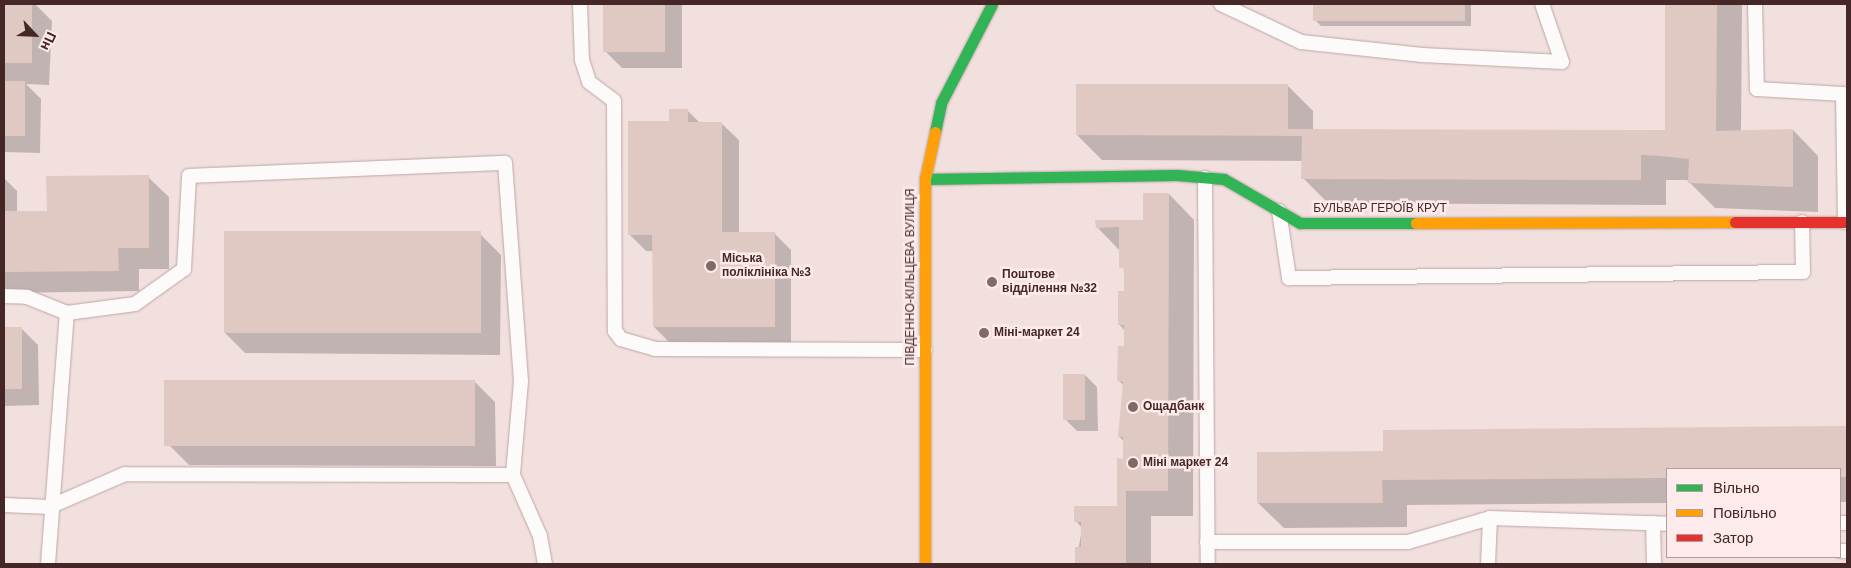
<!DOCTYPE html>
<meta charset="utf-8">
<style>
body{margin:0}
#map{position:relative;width:1851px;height:568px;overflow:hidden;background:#f2e0df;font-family:Helvetica,sans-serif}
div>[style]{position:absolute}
.shadow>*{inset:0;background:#0003}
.building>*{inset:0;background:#e0c9c3;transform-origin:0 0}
.roads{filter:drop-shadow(0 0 1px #bca6a5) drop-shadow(0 0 1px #bca6a5)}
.lane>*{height:14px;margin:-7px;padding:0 7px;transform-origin:7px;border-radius:7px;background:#fdfafa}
.fast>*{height:11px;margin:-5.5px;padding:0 5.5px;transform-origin:5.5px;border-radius:5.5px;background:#30b455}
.slow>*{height:11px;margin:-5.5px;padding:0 5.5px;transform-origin:5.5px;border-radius:5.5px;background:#ff9f0a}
.jam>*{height:11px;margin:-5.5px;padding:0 5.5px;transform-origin:5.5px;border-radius:5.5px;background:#e5322d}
.dots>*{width:14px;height:14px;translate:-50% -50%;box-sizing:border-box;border:2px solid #fcebea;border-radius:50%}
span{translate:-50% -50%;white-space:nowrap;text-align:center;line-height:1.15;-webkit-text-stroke:5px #fcebea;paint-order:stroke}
.street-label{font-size:12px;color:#462727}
.poi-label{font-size:12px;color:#462727;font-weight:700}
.left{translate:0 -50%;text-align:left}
.frame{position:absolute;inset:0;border:5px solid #462727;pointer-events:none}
.legend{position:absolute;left:1666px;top:468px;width:175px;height:90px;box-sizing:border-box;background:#fcebea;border:1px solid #b39d9c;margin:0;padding:6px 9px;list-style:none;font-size:15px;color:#462727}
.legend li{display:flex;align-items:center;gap:10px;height:25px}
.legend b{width:25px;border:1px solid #b39d9c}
.north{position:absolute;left:10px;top:10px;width:50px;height:50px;-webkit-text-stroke:4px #fcebea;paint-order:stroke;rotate:115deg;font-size:14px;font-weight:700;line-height:20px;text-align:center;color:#462727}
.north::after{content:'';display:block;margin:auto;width:18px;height:22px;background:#462727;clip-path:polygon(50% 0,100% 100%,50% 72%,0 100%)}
</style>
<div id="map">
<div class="shadow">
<i style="clip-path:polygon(4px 4px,35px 4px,52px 21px,49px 85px,26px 84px,41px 99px,40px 153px,4px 152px)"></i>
<i style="clip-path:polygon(604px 4px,682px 4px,682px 68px,622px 68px,605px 51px)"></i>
<i style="clip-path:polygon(1315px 4px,1501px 4px,1471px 4px,1471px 26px,1321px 26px,1315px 20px)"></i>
<i style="clip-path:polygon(1667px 4px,1742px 4px,1741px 132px,1793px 130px,1818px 156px,1818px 212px,1715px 208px,1687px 180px,1666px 180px,1666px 205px,1328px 203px,1303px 178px,1303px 161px,1102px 160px,1077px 135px,1288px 86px,1313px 111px,1313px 130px,1666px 131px)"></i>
<i style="clip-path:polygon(687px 110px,700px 123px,721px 123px,739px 140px,739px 234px,774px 233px,791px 250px,791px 343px,671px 344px,654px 327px,654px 251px,646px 251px,629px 234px,670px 122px)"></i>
<i style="clip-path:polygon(148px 177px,169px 197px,169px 269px,139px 269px,139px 291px,4px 293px,4px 178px,17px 191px,17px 212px,48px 212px)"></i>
<i style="clip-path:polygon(1169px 194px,1194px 220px,1193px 516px,1151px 516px,1151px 564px,1076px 564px,1082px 528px,1076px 521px,1118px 507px,1124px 460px,1124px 442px,1119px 436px,1124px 386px,1119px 381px,1125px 347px,1125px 331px,1119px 324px,1126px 292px,1122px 253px,1097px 227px,1145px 222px)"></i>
<i style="clip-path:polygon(480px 234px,501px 255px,500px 355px,245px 353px,224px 332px)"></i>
<i style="clip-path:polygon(21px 328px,38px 345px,39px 405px,4px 406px,4px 329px)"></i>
<i style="clip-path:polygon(1085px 375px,1097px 387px,1098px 431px,1077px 431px,1065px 419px)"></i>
<i style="clip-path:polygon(474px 381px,495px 402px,496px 466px,189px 465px,168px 444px)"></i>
<i style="clip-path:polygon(1847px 427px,1847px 502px,1840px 502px,1840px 469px,1667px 469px,1667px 503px,1407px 505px,1407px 527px,1284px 528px,1258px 503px,1384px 452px,1385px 431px)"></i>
</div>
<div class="building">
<i style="left:4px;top:4px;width:28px;height:59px"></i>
<i style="left:603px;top:4px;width:62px;height:48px"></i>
<i style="left:1313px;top:4px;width:152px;height:17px"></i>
<i style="clip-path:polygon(1665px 4px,1717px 4px,1716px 131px,1793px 129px,1793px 187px,1688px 183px,1689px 159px,1661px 156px,1641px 155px,1641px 180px,1301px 179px,1302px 136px,1076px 135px,1076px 84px,1288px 84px,1288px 129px,1665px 130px)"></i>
<i style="left:4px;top:81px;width:21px;height:55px"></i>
<i style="clip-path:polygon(669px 109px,688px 109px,688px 122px,722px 122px,722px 232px,775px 232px,775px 327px,653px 327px,652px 235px,628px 235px,628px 121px,669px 121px)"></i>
<i style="clip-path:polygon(149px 175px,149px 248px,118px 248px,119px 271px,4px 272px,4px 211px,47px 211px,46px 176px)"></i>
<i style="clip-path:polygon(1143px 193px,1169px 193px,1168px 491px,1126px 491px,1126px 564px,1075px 564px,1075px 547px,1081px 547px,1081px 522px,1074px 522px,1074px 506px,1117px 506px,1117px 458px,1123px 459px,1123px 437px,1118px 437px,1123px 382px,1117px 381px,1118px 346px,1124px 346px,1124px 325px,1118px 325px,1118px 291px,1124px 291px,1124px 268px,1119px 268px,1119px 227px,1096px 228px,1095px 220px,1143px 220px)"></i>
<i style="left:224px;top:231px;width:257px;height:102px"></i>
<i style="left:4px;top:327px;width:18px;height:62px"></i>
<i style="left:1063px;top:374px;width:22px;height:46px"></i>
<i style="left:475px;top:380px;width:66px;height:311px;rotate:90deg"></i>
<i style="clip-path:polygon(1847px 426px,1847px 477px,1840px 477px,1840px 469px,1667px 469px,1667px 478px,1382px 480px,1383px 503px,1257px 503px,1257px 452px,1383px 451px,1383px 430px)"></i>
</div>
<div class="roads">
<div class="lane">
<i style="left:580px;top:4px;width:56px;rotate:88deg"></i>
<i style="left:582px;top:60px;width:23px;rotate:72deg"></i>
<i style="left:589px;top:82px;width:31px;rotate:37deg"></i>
<i style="left:614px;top:101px;width:230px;rotate:89.8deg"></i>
<i style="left:615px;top:331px;width:10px;rotate:53deg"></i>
<i style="left:621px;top:339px;width:35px;rotate:16deg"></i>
<i style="left:655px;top:349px;width:270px;rotate:0.2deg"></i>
<i style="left:1221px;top:4px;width:89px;rotate:25.4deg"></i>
<i style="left:1301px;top:42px;width:122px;rotate:6.1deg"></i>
<i style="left:1422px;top:55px;width:140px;rotate:2.9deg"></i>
<i style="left:1562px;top:62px;width:61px;rotate:-109deg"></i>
<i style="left:1755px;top:4px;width:85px;rotate:88.7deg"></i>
<i style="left:1757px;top:89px;width:86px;rotate:3.3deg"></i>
<i style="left:1843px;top:94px;width:128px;rotate:89.1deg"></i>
<i style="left:1205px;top:178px;width:386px;rotate:89.6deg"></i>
<i style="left:1279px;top:211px;width:68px;rotate:81.5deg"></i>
<i style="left:1289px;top:278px;width:514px;rotate:-0.67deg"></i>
<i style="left:1803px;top:272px;width:50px;rotate:-91.1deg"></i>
<i style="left:4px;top:296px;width:23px;rotate:2deg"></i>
<i style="left:27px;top:297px;width:43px;rotate:21.8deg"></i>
<i style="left:67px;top:313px;width:69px;rotate:-7.5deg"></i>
<i style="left:135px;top:304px;width:60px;rotate:-35.5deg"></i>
<i style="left:184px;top:269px;width:93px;rotate:-86.9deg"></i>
<i style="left:189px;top:176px;width:316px;rotate:-2.4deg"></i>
<i style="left:505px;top:163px;width:219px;rotate:85.8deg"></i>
<i style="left:521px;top:381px;width:94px;rotate:94.9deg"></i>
<i style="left:513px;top:475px;width:388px;rotate:-179.9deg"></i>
<i style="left:125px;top:474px;width:83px;rotate:156.5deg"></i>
<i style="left:49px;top:507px;width:45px;rotate:-177.5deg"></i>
<i style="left:513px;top:475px;width:67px;rotate:66.1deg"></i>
<i style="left:540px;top:536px;width:28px;rotate:80deg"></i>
<i style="left:1653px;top:523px;width:41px;rotate:88.6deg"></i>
<i style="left:1840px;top:523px;width:7px"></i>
<i style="left:1207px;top:542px;width:201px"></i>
<i style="left:1408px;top:542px;width:85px;rotate:-16.3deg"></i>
<i style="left:1490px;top:518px;width:177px;rotate:1.9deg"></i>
<i style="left:1840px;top:551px;width:7px"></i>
<i style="left:48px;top:564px;width:252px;rotate:-85.7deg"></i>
<i style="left:1488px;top:564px;width:46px;rotate:-87.5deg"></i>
</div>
<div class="fast">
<i style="left:935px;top:132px;width:30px;rotate:-78deg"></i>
<i style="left:941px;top:103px;width:111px;rotate:-62.7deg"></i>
<i style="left:925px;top:179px;width:252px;rotate:-0.9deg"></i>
<i style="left:1177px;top:175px;width:47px;rotate:4.9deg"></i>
<i style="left:1224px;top:179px;width:88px;rotate:30.1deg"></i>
<i style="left:1300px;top:223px;width:116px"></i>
</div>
<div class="slow">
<i style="left:1416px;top:223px;width:319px;rotate:-0.2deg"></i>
<i style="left:925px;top:564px;width:385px;rotate:-90deg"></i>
<i style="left:925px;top:179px;width:48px;rotate:-78deg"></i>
</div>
<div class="jam">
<i style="left:1735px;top:222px;width:112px"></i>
</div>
</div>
<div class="dots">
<i style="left:711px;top:266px;background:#826867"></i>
<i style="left:992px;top:282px;background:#826867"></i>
<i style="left:984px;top:333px;background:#826867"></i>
<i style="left:1133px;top:407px;background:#826867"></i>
<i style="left:1133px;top:463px;background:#826867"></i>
</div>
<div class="street-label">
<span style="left:1380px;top:209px">БУЛЬВАР ГЕРОЇВ КРУТ</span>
<span style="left:911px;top:277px;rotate:-90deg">ПІВДЕННО-КІЛЬЦЕВА ВУЛИЦЯ</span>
</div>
<div class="poi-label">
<span class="left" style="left:722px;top:266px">Міська<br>поліклініка №3</span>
<span class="left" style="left:1002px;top:282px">Поштове<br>відділення №32</span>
<span class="left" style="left:994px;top:333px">Міні-маркет 24</span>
<span class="left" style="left:1143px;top:407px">Ощадбанк</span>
<span class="left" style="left:1143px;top:463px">Міні маркет 24</span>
</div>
<div class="frame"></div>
<ul class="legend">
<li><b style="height:6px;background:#30b455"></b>Вільно</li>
<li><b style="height:6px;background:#ff9f0a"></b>Повільно</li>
<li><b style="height:6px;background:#e5322d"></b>Затор</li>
</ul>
<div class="north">Пн</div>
</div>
